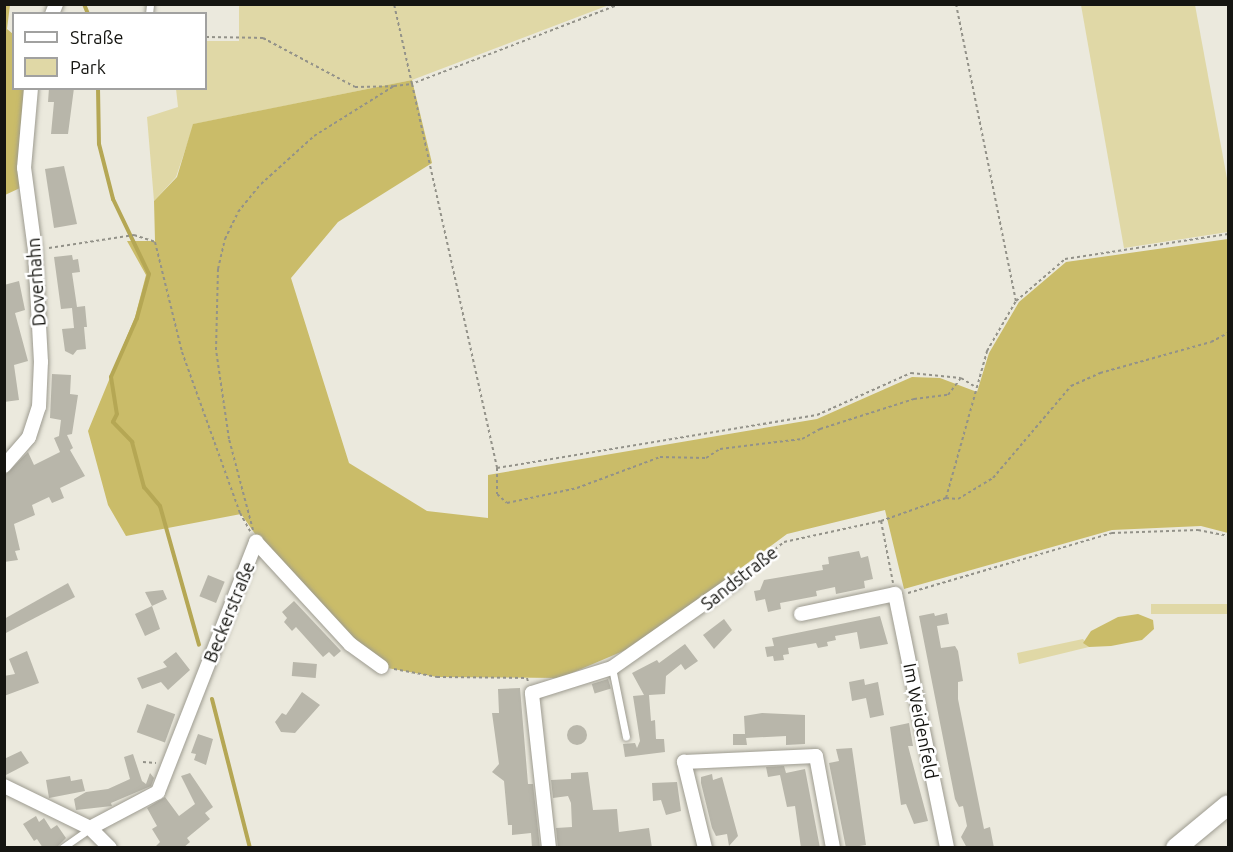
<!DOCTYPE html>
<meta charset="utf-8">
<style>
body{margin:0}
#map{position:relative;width:1233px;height:852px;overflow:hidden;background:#ebe9dd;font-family:Ubuntu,sans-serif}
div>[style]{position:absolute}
.green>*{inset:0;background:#e0d8a6;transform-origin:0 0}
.forest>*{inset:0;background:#cabc69}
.stream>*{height:4px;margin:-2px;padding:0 2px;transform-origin:2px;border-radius:2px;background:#b5a754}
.building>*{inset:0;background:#b8b6aa;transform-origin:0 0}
.round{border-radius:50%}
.path>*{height:2px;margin-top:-1px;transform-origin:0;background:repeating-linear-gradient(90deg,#939289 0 3px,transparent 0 6px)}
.roads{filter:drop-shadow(0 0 2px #9d9b90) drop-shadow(0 0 2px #9d9b90)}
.service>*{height:7px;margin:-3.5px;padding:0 3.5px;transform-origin:3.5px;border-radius:3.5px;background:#fff}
.minor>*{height:14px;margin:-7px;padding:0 7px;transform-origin:7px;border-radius:7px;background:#fff}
.secondary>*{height:20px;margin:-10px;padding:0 10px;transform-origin:10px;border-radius:10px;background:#fff}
span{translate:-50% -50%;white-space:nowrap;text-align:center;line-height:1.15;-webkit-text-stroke:5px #fff;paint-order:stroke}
.street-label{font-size:18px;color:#151511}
.frame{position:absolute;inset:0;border:6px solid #151511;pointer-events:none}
.legend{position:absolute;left:12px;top:12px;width:195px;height:78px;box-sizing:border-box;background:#fff;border:2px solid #a1a1a0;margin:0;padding:8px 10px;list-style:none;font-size:18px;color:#151511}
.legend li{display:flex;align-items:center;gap:12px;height:30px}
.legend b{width:30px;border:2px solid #a1a1a0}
</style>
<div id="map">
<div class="green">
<i style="clip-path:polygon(239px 5px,609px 5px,412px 80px,194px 124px,176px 177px,154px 201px,147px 117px,178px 107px,176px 89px,206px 88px,206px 41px,239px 41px)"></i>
<i style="clip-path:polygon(1081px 5px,1195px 5px,1228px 184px,1228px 232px,1124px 248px)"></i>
<i style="left:1228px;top:604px;width:10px;height:77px;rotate:90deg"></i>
<i style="clip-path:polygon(1083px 639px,1089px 647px,1019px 664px,1017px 653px)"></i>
</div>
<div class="forest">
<i style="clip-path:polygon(4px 5px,10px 5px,7px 29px,13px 34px,14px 88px,25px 89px,20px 131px,20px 188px,5px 195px)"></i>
<i style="clip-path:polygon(412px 80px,432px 163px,338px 222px,291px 278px,349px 463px,427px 511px,488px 518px,488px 475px,817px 419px,912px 377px,940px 378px,977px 392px,989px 353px,1019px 302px,1066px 262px,1228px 239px,1228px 533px,1201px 526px,1112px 530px,904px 589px,885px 510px,787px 534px,635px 646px,560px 678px,437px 677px,382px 667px,275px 562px,241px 514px,126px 536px,108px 505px,88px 431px,135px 317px,146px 275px,127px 241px,155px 241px,154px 201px,177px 177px,193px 124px)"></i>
<i style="clip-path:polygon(1138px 614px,1153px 620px,1154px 629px,1142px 640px,1111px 646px,1089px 647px,1083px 643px,1091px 631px,1118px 617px)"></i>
</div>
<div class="stream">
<i style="left:84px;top:4px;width:11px;rotate:68deg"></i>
<i style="left:98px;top:88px;width:56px;rotate:89deg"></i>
<i style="left:99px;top:144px;width:57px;rotate:75.7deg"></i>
<i style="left:113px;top:199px;width:83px;rotate:64.4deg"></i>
<i style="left:149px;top:274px;width:46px;rotate:105.3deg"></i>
<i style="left:137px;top:318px;width:64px;rotate:113.8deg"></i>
<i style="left:111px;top:377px;width:37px;rotate:81deg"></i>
<i style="left:117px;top:414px;width:9px;rotate:117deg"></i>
<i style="left:113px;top:422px;width:28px;rotate:46deg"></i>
<i style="left:132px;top:442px;width:47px;rotate:75.1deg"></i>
<i style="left:144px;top:487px;width:25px;rotate:50deg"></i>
<i style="left:160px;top:506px;width:144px;rotate:74.3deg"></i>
<i style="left:212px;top:699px;width:154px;rotate:75.7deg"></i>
</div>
<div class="building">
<i style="clip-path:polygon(49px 88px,74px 88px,68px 134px,51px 134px,54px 102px,48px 102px)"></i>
<i style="clip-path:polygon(64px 166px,77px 224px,54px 228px,45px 169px)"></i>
<i style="clip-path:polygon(72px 255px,73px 260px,78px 259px,80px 272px,72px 273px,77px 307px,85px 306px,87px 327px,84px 327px,86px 349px,77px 350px,73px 355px,65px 351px,62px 329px,74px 328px,72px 308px,61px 309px,54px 257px)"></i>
<i style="clip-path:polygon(19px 281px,25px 310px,15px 313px,28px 361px,14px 365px,19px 400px,4px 402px,4px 285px)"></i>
<i style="clip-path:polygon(52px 374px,71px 375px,70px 394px,78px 395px,72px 434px,67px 435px,73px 448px,70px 450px,85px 476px,60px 488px,64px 498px,52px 503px,49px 497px,32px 505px,35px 515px,14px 524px,20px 550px,15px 551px,18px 560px,4px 562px,4px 476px,28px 452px,34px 465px,60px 452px,54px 438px,59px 436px,61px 420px,50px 418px)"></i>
<i style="clip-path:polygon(859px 551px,861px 558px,868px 556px,873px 579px,864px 581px,865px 588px,836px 594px,835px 587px,816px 591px,817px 596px,780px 603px,781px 609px,768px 612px,765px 599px,756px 601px,754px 591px,760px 590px,764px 580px,823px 570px,822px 565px,829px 564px,828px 557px)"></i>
<i style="left:208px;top:575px;width:18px;height:23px;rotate:22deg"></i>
<i style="clip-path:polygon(68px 583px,75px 597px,4px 634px,4px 619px)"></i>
<i style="clip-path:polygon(163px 590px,167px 599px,152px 606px,160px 629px,145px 636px,135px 614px,152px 606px,145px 592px)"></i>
<i style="clip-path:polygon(294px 601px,341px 651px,334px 657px,329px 652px,323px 657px,296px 627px,292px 631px,284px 622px,287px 618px,282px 612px)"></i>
<i style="clip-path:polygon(934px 613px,935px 616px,947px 613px,949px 624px,937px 626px,941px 648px,955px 646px,958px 651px,963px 681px,958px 682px,958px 699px,984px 829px,990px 827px,994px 848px,967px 848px,961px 837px,967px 826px,963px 806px,959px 807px,955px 799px,919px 616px)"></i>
<i style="clip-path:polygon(880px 616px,888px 644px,860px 649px,857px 632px,835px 636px,836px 640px,827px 642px,828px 646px,818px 648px,816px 643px,788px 648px,789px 654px,783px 655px,784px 660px,774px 661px,773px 656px,767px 657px,765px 647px,774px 646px,772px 638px)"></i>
<i style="clip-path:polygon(724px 619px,732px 630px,714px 649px,703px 635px)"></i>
<i style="clip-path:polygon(685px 644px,698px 661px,685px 670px,681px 664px,666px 676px,665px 694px,649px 695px,651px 721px,655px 720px,656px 739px,664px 739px,665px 752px,625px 757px,623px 744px,635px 743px,637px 748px,640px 741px,633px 696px,644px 695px,632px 673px,657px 660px,659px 663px)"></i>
<i style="clip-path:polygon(27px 651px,39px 683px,4px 696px,4px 676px,15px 674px,9px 659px)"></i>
<i style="clip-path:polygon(176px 652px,190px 670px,168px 690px,161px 682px,142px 689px,137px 678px,167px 667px,163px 662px)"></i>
<i style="left:293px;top:662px;width:24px;height:14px;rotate:5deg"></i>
<i style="left:608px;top:679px;width:10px;height:17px;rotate:73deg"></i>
<i style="clip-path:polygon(864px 679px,865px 685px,878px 682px,884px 715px,870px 718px,866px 698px,852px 701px,849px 682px)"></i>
<i style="clip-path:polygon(520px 688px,528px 784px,533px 784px,540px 848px,532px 848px,531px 833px,512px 835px,512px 825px,508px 825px,504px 781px,492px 772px,499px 764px,492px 713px,499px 713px,498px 689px)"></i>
<i style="clip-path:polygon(302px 692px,320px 705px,295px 733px,281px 732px,275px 722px,282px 713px,286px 715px)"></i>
<i style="left:147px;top:704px;width:30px;height:30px;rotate:20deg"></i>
<i style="clip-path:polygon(762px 713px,805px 715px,805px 744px,786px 745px,786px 736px,746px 738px,747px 745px,733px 745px,733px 734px,745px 734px,744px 716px)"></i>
<i style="clip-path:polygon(909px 723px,913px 746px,908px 746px,928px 821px,914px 824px,906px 804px,901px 805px,890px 727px)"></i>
<i class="round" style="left:567px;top:725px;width:20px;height:20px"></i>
<i style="clip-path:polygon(198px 734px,213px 739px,206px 765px,194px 760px,196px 754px,191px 753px)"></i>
<i style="clip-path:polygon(852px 748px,866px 845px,846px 848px,829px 763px,839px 761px,836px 749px)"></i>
<i style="clip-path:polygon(21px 751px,29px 763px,4px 776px,4px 759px)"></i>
<i style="clip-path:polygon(133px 754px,142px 781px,146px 784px,150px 773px,154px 778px,151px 786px,111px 803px,112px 806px,76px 810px,74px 799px,86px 792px,108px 789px,130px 779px,124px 757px)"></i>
<i style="clip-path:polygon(784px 766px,786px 773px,805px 769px,820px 848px,801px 848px,795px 806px,787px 807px,780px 775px,768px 777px,766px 767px)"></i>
<i style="clip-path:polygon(588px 772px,593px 810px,617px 809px,619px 832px,649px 828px,652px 848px,558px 848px,556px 828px,572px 827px,571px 803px,568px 796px,553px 798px,551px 780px,571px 779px,571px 773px)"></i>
<i style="clip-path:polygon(190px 773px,213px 807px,205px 813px,210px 819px,187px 838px,190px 842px,183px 848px,154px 848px,160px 842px,152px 829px,157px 826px,147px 808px,165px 797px,179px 816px,195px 804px,181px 776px)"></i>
<i style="clip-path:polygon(712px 774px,713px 780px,722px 777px,738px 836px,729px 846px,727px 834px,716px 836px,712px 828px,701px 783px,701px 777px)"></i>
<i style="clip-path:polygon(70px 776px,71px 781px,82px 779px,85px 791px,49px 798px,46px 780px)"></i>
<i style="clip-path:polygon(677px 782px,681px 811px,666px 815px,661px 800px,653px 801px,652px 783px)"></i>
<i style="clip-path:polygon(36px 816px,39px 822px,44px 818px,51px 829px,57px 825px,66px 838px,56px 848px,43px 848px,37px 839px,34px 841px,23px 824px)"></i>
</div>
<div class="path">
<i style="left:620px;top:4px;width:223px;rotate:159deg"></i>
<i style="left:412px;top:84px;width:393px;rotate:77.5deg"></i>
<i style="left:497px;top:468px;width:26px;rotate:90deg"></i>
<i style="left:497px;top:494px;width:13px;rotate:42deg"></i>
<i style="left:507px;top:503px;width:72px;rotate:-12.1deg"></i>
<i style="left:577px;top:488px;width:89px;rotate:-20.5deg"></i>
<i style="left:660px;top:457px;width:46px;rotate:1.2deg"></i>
<i style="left:706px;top:458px;width:17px;rotate:-33deg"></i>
<i style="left:720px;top:449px;width:83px;rotate:-7deg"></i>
<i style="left:802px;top:439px;width:21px;rotate:-29deg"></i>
<i style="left:820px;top:429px;width:99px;rotate:-17.7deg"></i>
<i style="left:914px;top:399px;width:34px;rotate:-7deg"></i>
<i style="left:948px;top:395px;width:21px;rotate:-53deg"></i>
<i style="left:956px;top:4px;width:303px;rotate:78.6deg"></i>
<i style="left:206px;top:37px;width:57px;rotate:1deg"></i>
<i style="left:263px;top:38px;width:104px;rotate:28deg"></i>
<i style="left:355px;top:87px;width:39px;rotate:-1deg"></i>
<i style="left:49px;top:248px;width:86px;rotate:-8.7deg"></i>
<i style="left:134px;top:235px;width:22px;rotate:18deg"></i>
<i style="left:155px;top:242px;width:113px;rotate:76.2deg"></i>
<i style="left:182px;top:352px;width:171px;rotate:70.2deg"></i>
<i style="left:240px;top:513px;width:21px;rotate:61deg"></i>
<i style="left:497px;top:468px;width:324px;rotate:-9.4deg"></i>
<i style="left:817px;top:415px;width:103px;rotate:-24.1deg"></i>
<i style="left:911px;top:373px;width:50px;rotate:5.7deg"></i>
<i style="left:961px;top:378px;width:15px;rotate:32deg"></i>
<i style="left:946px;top:498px;width:153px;rotate:-74.4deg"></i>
<i style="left:987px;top:351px;width:58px;rotate:-59.9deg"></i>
<i style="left:1016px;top:301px;width:65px;rotate:-40.6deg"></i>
<i style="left:1065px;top:259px;width:165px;rotate:-8.7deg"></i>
<i style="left:881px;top:521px;width:63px;rotate:79deg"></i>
<i style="left:253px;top:530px;width:94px;rotate:-104.8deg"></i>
<i style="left:229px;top:439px;width:90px;rotate:-98.3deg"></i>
<i style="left:216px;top:350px;width:81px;rotate:-88.6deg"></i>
<i style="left:218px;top:269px;width:31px;rotate:-77deg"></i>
<i style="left:225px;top:239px;width:30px;rotate:-64deg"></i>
<i style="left:238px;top:212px;width:36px;rotate:-51deg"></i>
<i style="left:261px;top:184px;width:72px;rotate:-42.2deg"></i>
<i style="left:314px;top:136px;width:94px;rotate:-32deg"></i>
<i style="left:394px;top:86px;width:18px;rotate:-6deg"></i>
<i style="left:412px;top:84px;width:82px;rotate:-102.7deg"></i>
<i style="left:747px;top:572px;width:48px;rotate:-39deg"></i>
<i style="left:784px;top:542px;width:99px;rotate:-12.2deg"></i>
<i style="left:881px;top:521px;width:69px;rotate:-19.5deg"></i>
<i style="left:946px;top:498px;width:12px;rotate:5deg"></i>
<i style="left:958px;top:499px;width:41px;rotate:-31deg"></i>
<i style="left:993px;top:478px;width:121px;rotate:-49.7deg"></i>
<i style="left:1071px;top:386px;width:32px;rotate:-24deg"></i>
<i style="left:1100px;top:373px;width:115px;rotate:-15.6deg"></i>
<i style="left:1211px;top:342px;width:19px;rotate:-28deg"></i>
<i style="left:908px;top:593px;width:213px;rotate:-16.4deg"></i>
<i style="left:1112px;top:533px;width:86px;rotate:-2deg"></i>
<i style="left:1198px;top:530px;width:31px;rotate:11deg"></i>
<i style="left:394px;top:669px;width:44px;rotate:10.5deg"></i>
<i style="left:437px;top:677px;width:90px;rotate:0.6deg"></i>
<i style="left:527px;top:678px;width:4px;rotate:76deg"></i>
<i style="left:143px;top:762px;width:13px;rotate:4deg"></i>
</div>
<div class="roads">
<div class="service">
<i style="left:149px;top:14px;width:10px;rotate:-84deg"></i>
<i style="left:612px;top:668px;width:70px;rotate:78.5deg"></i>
<i style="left:62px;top:848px;width:33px;rotate:-35deg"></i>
</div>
<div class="minor">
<i style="left:52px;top:14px;width:11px;rotate:-68deg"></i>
<i style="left:4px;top:466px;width:38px;rotate:-49deg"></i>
<i style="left:29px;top:437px;width:32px;rotate:-72deg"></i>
<i style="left:39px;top:407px;width:45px;rotate:-87.5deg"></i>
<i style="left:41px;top:362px;width:112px;rotate:-93.1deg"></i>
<i style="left:35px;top:250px;width:83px;rotate:-97.6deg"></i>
<i style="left:24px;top:168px;width:80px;rotate:-85deg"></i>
<i style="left:801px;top:614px;width:96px;rotate:-12deg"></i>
<i style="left:895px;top:594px;width:259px;rotate:78.4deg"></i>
<i style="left:4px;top:786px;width:96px;rotate:26deg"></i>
<i style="left:90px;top:828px;width:28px;rotate:45deg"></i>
<i style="left:90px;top:828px;width:77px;rotate:-27.9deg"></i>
<i style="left:158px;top:792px;width:269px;rotate:-68.6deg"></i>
<i style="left:256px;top:542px;width:139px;rotate:47.3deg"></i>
<i style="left:350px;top:644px;width:39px;rotate:36deg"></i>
<i style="left:549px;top:848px;width:156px;rotate:-96.3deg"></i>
<i style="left:532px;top:693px;width:84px;rotate:-17.4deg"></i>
<i style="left:612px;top:668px;width:153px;rotate:-35.1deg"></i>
<i style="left:705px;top:848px;width:89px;rotate:-103.7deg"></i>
<i style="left:684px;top:762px;width:132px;rotate:-2.6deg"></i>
<i style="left:816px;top:756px;width:94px;rotate:79.5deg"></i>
</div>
<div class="secondary">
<i style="left:1176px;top:848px;width:67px;rotate:-39.6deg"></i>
</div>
</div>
<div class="street-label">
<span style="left:36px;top:282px;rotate:-94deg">Doverhahn</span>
<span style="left:739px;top:578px;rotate:-38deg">Sandstraße</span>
<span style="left:229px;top:612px;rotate:-68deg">Beckerstraße</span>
<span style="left:921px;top:721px;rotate:79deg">Im Weidenfeld</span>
</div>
<div class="frame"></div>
<ul class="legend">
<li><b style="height:8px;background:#fff"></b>Straße</li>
<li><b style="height:16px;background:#e0d8a6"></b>Park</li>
</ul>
</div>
